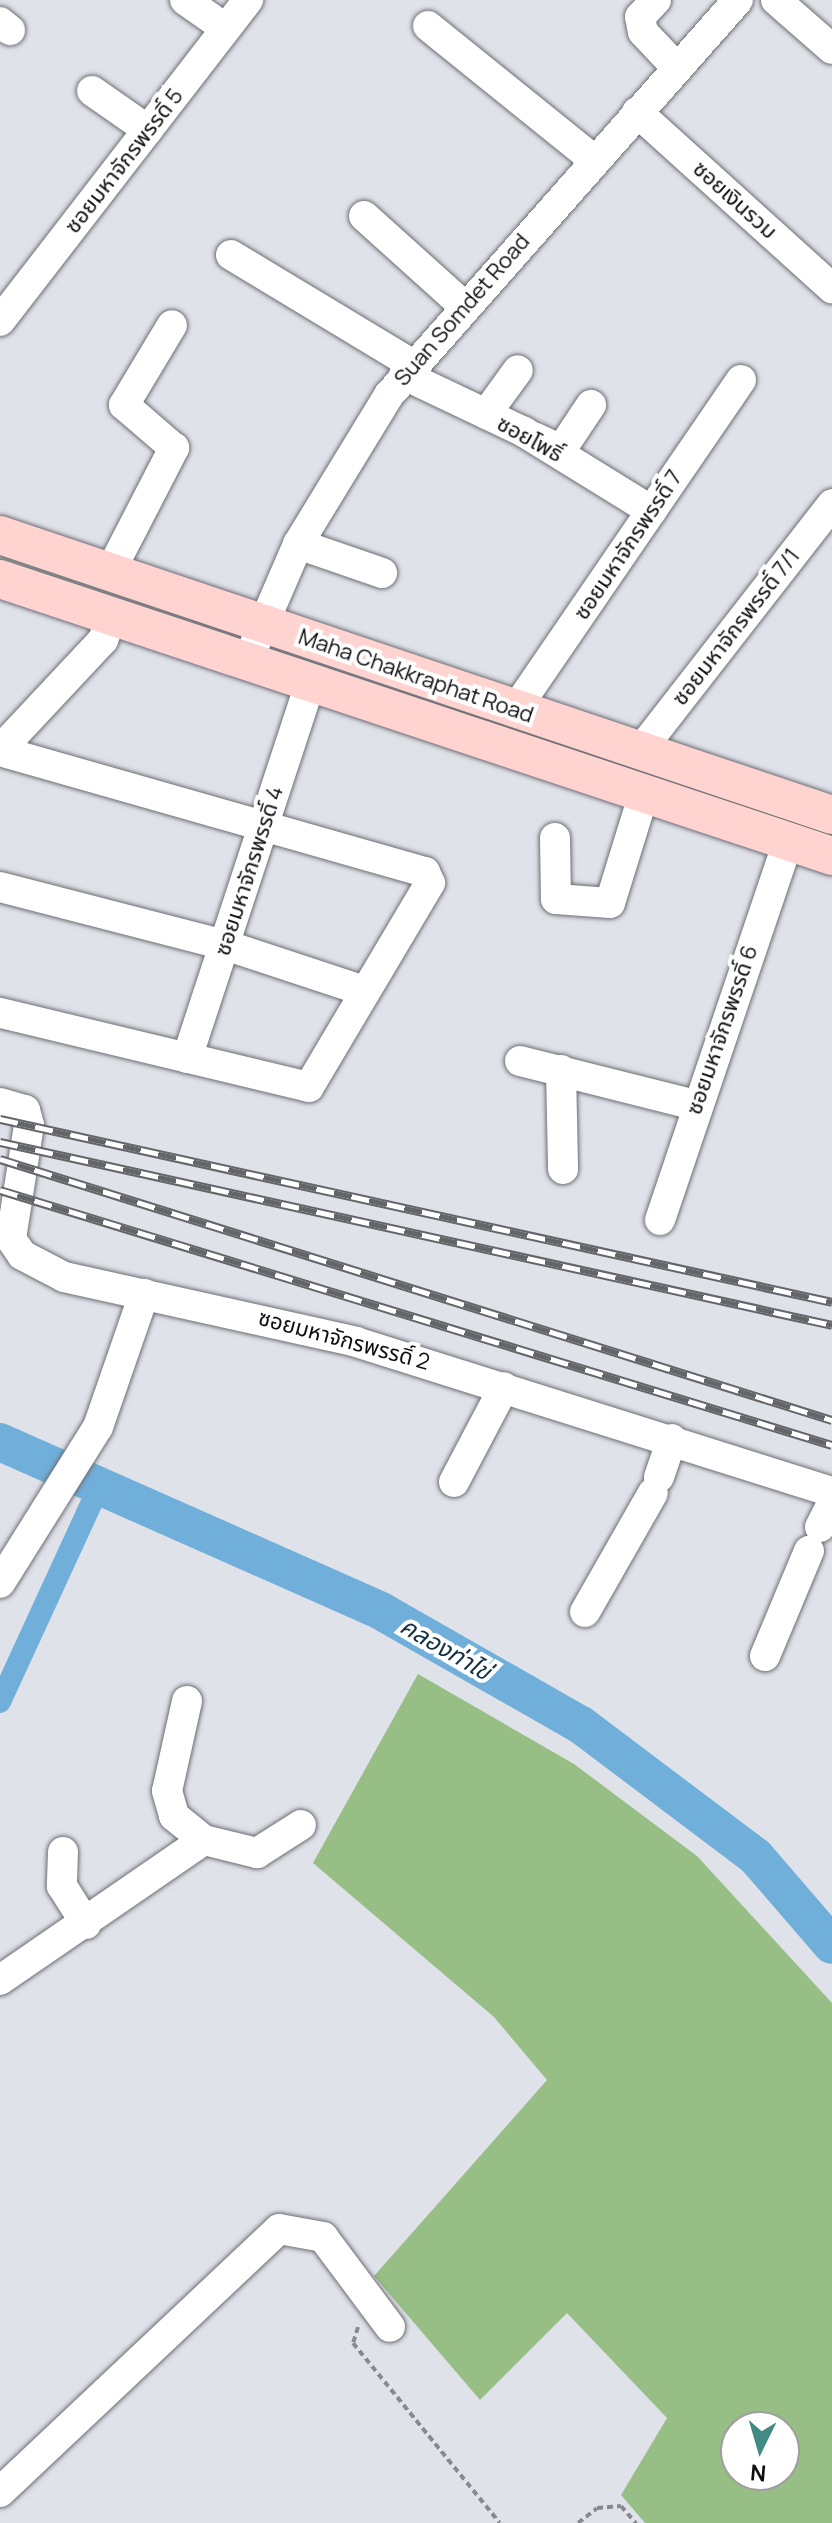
<!DOCTYPE html>
<meta charset="utf-8">
<style>
body{margin:0}
#map{position:relative;width:832px;height:2523px;overflow:hidden;background:#e0e2e9;font-family:Manrope,"Noto Sans Thai",sans-serif}
div>[style]{position:absolute}
.forest>*{inset:0;background:#97be84}
.canal>*{height:22px;margin:-11px;padding:0 11px;transform-origin:11px;border-radius:11px;background:#70afda}
.river>*{height:38px;margin:-19px;padding:0 19px;transform-origin:19px;border-radius:19px;background:#70afda}
.path>*{height:4px;margin-top:-2px;transform-origin:0;background:repeating-linear-gradient(90deg,#898a8f 0 6px,transparent 0 10px)}
.roads{filter:drop-shadow(0 0 2px #6c6e74) drop-shadow(0 0 2px #6c6e74)}
.minor>*{height:30px;margin:-15px;padding:0 15px;transform-origin:15px;border-radius:15px;background:#fff}
.major>*{height:38px;margin:-19px;padding:0 19px;transform-origin:19px;border-radius:19px;background:#ffd4d0}
.rail>*{height:9px;margin-top:-4.5px;transform-origin:0;background:repeating-linear-gradient(90deg,#fff 0 18px,#636569 0 36px);box-sizing:border-box;border-block:2px solid #636569}
span{translate:-50% -50%;white-space:nowrap;text-align:center;line-height:1.15;-webkit-text-stroke:8px #fff;paint-order:stroke}
.street-label{font-size:22px;color:#0d0e10}
.water-label{font-size:24px;color:#143043;font-style:italic}
.north{position:absolute;left:720px;top:2411px;width:80px;height:80px;box-sizing:border-box;background:#fff;border:2px solid #9e9f9f;border-radius:50%;rotate:185deg;font-size:22px;font-weight:700;line-height:32px;text-align:center;color:#0d0e10}
.north::after{content:'';display:block;margin:auto;width:28px;height:36px;background:#428a86;clip-path:polygon(50% 0,100% 100%,50% 72%,0 100%)}
</style>
<div id="map">
<div class="forest">
<i style="clip-path:polygon(evenodd,418px 1674px,574px 1764px,697px 1856px,832px 2003px,832px 2523px,645px 2523px,621px 2495px,667px 2418px,567px 2313px,480px 2400px,374px 2276px,547px 2080px,494px 2017px,313px 1863px,418px 1674px,736px 2427px,784px 2427px,784px 2475px,736px 2475px,736px 2427px)"></i>
</div>
<div class="canal">
<i style="left:0;top:1702px;width:239px;rotate:-65.3deg"></i>
</div>
<div class="river">
<i style="left:0;top:1442px;width:417px;rotate:23.9deg"></i>
<i style="left:381px;top:1611px;width:230px;rotate:29.7deg"></i>
<i style="left:581px;top:1725px;width:219px;rotate:37deg"></i>
<i style="left:756px;top:1857px;width:116px;rotate:49.2deg"></i>
</div>
<div class="path">
<i style="left:358px;top:2327px;width:17px;rotate:107deg"></i>
<i style="left:353px;top:2343px;width:232px;rotate:50.8deg"></i>
<i style="left:578px;top:2523px;width:24px;rotate:-38deg"></i>
<i style="left:597px;top:2508px;width:24px;rotate:-5deg"></i>
<i style="left:621px;top:2506px;width:23px;rotate:49deg"></i>
</div>
<div class="roads">
<div class="minor">
<i style="left:185px;top:0;width:49px;rotate:35deg"></i>
<i style="left:656px;top:0;width:23px;rotate:133deg"></i>
<i style="left:640px;top:17px;width:15px;rotate:79deg"></i>
<i style="left:643px;top:32px;width:50px;rotate:46.6deg"></i>
<i style="left:776px;top:0;width:74px;rotate:41.2deg"></i>
<i style="left:0;top:22px;width:13px;rotate:39deg"></i>
<i style="left:428px;top:26px;width:213px;rotate:38.9deg"></i>
<i style="left:92px;top:91px;width:68px;rotate:34.9deg"></i>
<i style="left:637px;top:112px;width:263px;rotate:42.1deg"></i>
<i style="left:364px;top:216px;width:133px;rotate:42deg"></i>
<i style="left:231px;top:255px;width:213px;rotate:31.1deg"></i>
<i style="left:0;top:321px;width:406px;rotate:-52.3deg"></i>
<i style="left:404px;top:375px;width:133px;rotate:25.4deg"></i>
<i style="left:524px;top:432px;width:150px;rotate:31.7deg"></i>
<i style="left:486px;top:414px;width:54px;rotate:-54deg"></i>
<i style="left:536px;top:438px;width:23px;rotate:25deg"></i>
<i style="left:557px;top:448px;width:9px;rotate:-27deg"></i>
<i style="left:565px;top:444px;width:47px;rotate:-56.3deg"></i>
<i style="left:298px;top:544px;width:89px;rotate:19deg"></i>
<i style="left:110px;top:572px;width:140px;rotate:-62.7deg"></i>
<i style="left:174px;top:448px;width:66px;rotate:-139.3deg"></i>
<i style="left:124px;top:405px;width:93px;rotate:-59deg"></i>
<i style="left:247px;top:662px;width:129px;rotate:-66.6deg"></i>
<i style="left:298px;top:544px;width:175px;rotate:-58.6deg"></i>
<i style="left:389px;top:395px;width:527px;rotate:-48.54deg"></i>
<i style="left:515px;top:710px;width:400px;rotate:-55.6deg"></i>
<i style="left:0;top:750px;width:151px;rotate:-46.9deg"></i>
<i style="left:103px;top:640px;width:25px;rotate:-69deg"></i>
<i style="left:0;top:751px;width:442px;rotate:15.9deg"></i>
<i style="left:425px;top:872px;width:12px;rotate:66deg"></i>
<i style="left:430px;top:883px;width:237px;rotate:120.7deg"></i>
<i style="left:309px;top:1087px;width:318px;rotate:-166.5deg"></i>
<i style="left:640px;top:751px;width:313px;rotate:-52.1deg"></i>
<i style="left:555px;top:838px;width:61px;rotate:89.1deg"></i>
<i style="left:556px;top:899px;width:54px;rotate:4.2deg"></i>
<i style="left:610px;top:903px;width:118px;rotate:-72.8deg"></i>
<i style="left:0;top:887px;width:232px;rotate:14.5deg"></i>
<i style="left:225px;top:945px;width:146px;rotate:18.3deg"></i>
<i style="left:187px;top:1058px;width:395px;rotate:-71.8deg"></i>
<i style="left:520px;top:1061px;width:180px;rotate:14.1deg"></i>
<i style="left:561px;top:1070px;width:99px;rotate:88.8deg"></i>
<i style="left:0;top:1103px;width:26px;rotate:16deg"></i>
<i style="left:25px;top:1110px;width:16px;rotate:75deg"></i>
<i style="left:29px;top:1125px;width:115px;rotate:99deg"></i>
<i style="left:11px;top:1239px;width:19px;rotate:55deg"></i>
<i style="left:22px;top:1255px;width:47px;rotate:27.6deg"></i>
<i style="left:64px;top:1277px;width:299px;rotate:12.5deg"></i>
<i style="left:356px;top:1342px;width:499px;rotate:17.5deg"></i>
<i style="left:660px;top:1220px;width:399px;rotate:-71.3deg"></i>
<i style="left:659px;top:1477px;width:40px;rotate:-71.1deg"></i>
<i style="left:454px;top:1482px;width:107px;rotate:-62.2deg"></i>
<i style="left:820px;top:1527px;width:27px;rotate:-63deg"></i>
<i style="left:0;top:1583px;width:184px;rotate:-57.9deg"></i>
<i style="left:98px;top:1427px;width:141px;rotate:-70.9deg"></i>
<i style="left:585px;top:1612px;width:137px;rotate:-60.3deg"></i>
<i style="left:765px;top:1656px;width:114px;rotate:-67.3deg"></i>
<i style="left:187px;top:1701px;width:92px;rotate:102.5deg"></i>
<i style="left:167px;top:1791px;width:26px;rotate:74deg"></i>
<i style="left:174px;top:1816px;width:38px;rotate:39deg"></i>
<i style="left:63px;top:1852px;width:34px;rotate:92deg"></i>
<i style="left:62px;top:1886px;width:45px;rotate:57.7deg"></i>
<i style="left:0;top:1980px;width:247px;rotate:-34.5deg"></i>
<i style="left:204px;top:1840px;width:55px;rotate:13.8deg"></i>
<i style="left:257px;top:1853px;width:52px;rotate:-32.5deg"></i>
<i style="left:0;top:2492px;width:383px;rotate:-43.3deg"></i>
<i style="left:279px;top:2229px;width:45px;rotate:10.3deg"></i>
<i style="left:323px;top:2237px;width:112px;rotate:53.3deg"></i>
</div>
<div class="major">
<i style="left:0;top:535px;width:878px;rotate:18.6deg"></i>
<i style="left:0;top:579px;width:877px;rotate:18.41deg"></i>
</div>
</div>
<div class="rail">
<i style="left:0;top:1119px;width:852px;rotate:12.4deg"></i>
<i style="left:0;top:1142px;width:852px;rotate:12.4deg"></i>
<i style="left:0;top:1159px;width:872px;rotate:17.42deg"></i>
<i style="left:0;top:1190px;width:870px;rotate:17.04deg"></i>
</div>
<div class="street-label">
<span style="left:124px;top:161px;rotate:-52deg">ซอยมหาจักรพรรดิ์ 5</span>
<span style="left:735px;top:200px;rotate:42deg">ซอยเงินรวม</span>
<span style="left:462px;top:310px;rotate:-49deg">Suan Somdet Road</span>
<span style="left:530px;top:439px;rotate:29deg">ซอยโพธิ์</span>
<span style="left:628px;top:545px;rotate:-56deg">ซอยมหาจักรพรรดิ์ 7</span>
<span style="left:736px;top:627px;rotate:-52deg">ซอยมหาจักรพรรดิ์ 7/1</span>
<span style="left:416px;top:676px;rotate:19deg">Maha Chakkraphat Road</span>
<span style="left:249px;top:871px;rotate:-72deg">ซอยมหาจักรพรรดิ์ 4</span>
<span style="left:722px;top:1030px;rotate:-71deg">ซอยมหาจักรพรรดิ์ 6</span>
<span style="left:344px;top:1340px;rotate:15deg">ซอยมหาจักรพรรดิ์ 2</span>
</div>
<div class="water-label">
<span style="left:446px;top:1648px;rotate:30deg">คลองท่าไข่</span>
</div>
<div class="north">N</div>
</div>
